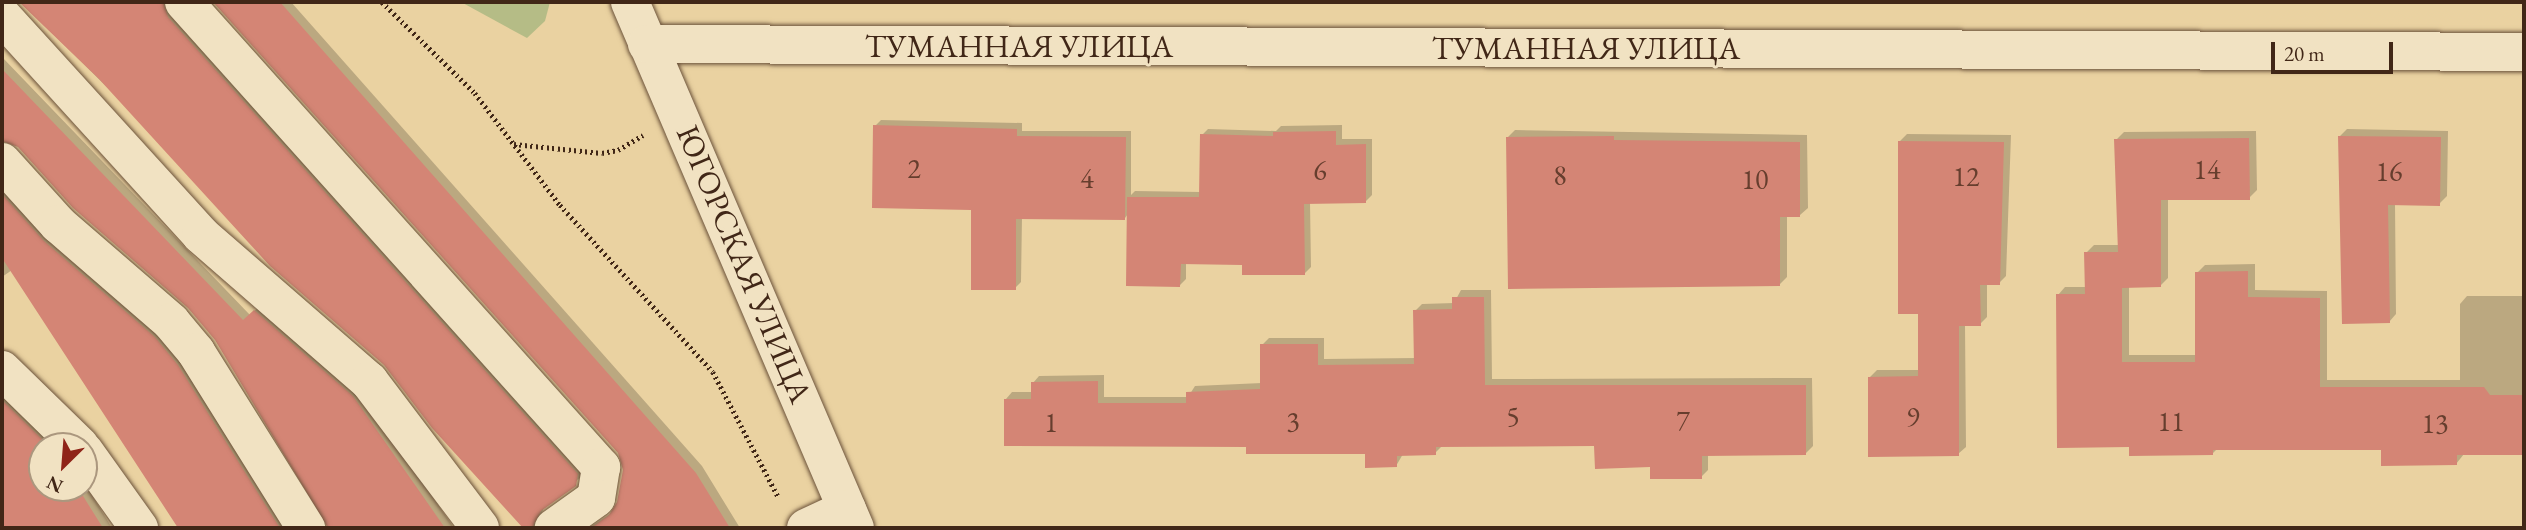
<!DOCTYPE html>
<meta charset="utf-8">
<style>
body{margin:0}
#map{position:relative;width:2526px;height:530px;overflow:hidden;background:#ead2a1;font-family:"EB Garamond",serif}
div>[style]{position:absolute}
.green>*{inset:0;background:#b5bc86}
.shadow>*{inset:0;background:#0003}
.building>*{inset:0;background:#d48575}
.path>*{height:4.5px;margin-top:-2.25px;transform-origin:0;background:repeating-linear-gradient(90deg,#412717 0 2px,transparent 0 5.5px)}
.roads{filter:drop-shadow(0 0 2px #6b523a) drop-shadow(0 0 2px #6b523a)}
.minor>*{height:38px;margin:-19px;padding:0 19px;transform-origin:19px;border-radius:19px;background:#f1e2c2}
span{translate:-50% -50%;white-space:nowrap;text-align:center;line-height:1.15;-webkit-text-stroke:6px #f1e2c2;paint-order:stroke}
.number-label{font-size:28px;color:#663e2e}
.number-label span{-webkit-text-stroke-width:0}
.street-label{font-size:32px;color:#412717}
.frame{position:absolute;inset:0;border:4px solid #412717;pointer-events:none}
.north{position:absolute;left:28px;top:432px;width:70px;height:70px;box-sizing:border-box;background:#f1e2c2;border:2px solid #ab977e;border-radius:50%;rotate:205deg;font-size:19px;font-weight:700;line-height:28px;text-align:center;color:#412717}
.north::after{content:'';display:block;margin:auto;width:24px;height:32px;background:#8f2418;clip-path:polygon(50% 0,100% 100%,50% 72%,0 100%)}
.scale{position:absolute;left:2271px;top:42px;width:122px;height:32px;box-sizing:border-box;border:4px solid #412717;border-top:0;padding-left:9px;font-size:21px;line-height:24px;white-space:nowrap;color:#412717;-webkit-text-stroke:5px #f1e2c2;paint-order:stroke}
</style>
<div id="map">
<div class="green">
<i style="clip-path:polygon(461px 2px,550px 2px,545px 21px,527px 38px)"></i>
</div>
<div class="shadow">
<i style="clip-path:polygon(21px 2px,171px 2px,583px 467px,581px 477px,545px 505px,538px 522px,540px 528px,526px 528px,433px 427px,385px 363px)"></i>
<i style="clip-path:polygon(215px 2px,291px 2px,702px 466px,740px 528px,589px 528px,613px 512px,619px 503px,624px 470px,619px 452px)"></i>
<i style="clip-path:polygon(2px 57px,250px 315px,261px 305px,359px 390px,454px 528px,330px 528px,214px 337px,187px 304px,19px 146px,2px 141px)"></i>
<i style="clip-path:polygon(881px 120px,1022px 123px,1022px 131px,1131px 131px,1131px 195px,1135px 191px,1201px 192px,1202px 135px,1208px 129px,1276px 131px,1281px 126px,1342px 125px,1342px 139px,1372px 139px,1372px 195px,1366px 201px,1310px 202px,1311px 267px,1305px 273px,1243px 263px,1186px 262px,1186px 279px,1179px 286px,1128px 214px,1125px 218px,1022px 217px,1021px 282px,1015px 288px,973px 208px,875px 126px)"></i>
<i style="clip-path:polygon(2347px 129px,2448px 131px,2447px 196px,2439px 204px,2395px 203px,2396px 314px,2389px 322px,2340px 136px)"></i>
<i style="clip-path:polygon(1515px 130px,1807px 135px,1808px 208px,1800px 215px,1787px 215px,1787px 277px,1780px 284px,1507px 138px)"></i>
<i style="clip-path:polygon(2256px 131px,2257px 190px,2249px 198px,2168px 198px,2168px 278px,2160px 286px,2129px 286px,2129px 355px,2197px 355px,2197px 273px,2205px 265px,2255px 264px,2255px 290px,2327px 291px,2327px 380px,2460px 380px,2460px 304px,2467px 296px,2524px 296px,2524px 453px,2464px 454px,2456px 464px,2383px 448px,2218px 448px,2212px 454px,2131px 445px,2058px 295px,2065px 287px,2086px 287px,2086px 253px,2094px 245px,2119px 245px,2116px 140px,2124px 132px)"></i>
<i style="clip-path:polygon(1907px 134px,2011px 135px,2006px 276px,1999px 283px,1987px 283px,1987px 317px,1980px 324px,1965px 324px,1966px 447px,1958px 454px,1870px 377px,1877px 370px,1920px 370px,1920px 312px,1900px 141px)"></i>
<i style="clip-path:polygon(2px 182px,161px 331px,293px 528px,180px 528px,12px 270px,2px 277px)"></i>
<i style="clip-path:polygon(1461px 290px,1491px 290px,1492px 379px,1812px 378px,1813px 446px,1806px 453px,1708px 454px,1708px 470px,1701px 477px,1596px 445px,1442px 446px,1435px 453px,1403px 454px,1396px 466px,1367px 452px,1248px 445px,1006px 399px,1012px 392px,1033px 392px,1033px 383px,1039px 376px,1104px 375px,1104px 397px,1188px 397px,1195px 386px,1262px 383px,1262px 345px,1269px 338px,1324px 338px,1324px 359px,1416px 358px,1415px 311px,1422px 304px,1454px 303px)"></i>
<i style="clip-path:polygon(2px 388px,61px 446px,42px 446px,42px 488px,84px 488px,84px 482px,112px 528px,17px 528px,8px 515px,2px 516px)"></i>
</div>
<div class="building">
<i style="clip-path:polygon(19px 2px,163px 2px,168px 17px,578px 474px,576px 486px,541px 511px,532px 528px,523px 528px,432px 428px,384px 365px,270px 266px,99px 79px)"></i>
<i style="clip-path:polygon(213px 2px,280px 2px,696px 473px,730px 528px,591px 528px,609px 515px,617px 502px,623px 470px,618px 453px)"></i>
<i style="clip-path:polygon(2px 69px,243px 320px,254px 310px,353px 396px,445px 528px,328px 528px,215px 340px,188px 308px,73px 208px,18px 147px,2px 141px)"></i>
<i style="clip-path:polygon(873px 125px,1017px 129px,1017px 136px,1126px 137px,1125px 220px,1016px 219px,1016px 290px,971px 290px,971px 210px,872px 208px)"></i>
<i style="clip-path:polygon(1336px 131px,1336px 145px,1366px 144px,1366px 203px,1304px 204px,1305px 275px,1242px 275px,1242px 265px,1181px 264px,1180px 287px,1126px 286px,1127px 197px,1199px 197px,1200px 134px,1273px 136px,1273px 132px)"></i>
<i style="clip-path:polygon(1614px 136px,1614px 140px,1800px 142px,1800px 217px,1780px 217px,1780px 286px,1508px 289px,1506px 137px)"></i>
<i style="clip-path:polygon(2338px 136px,2441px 137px,2440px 206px,2388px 205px,2390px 323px,2342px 324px)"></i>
<i style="clip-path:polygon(2249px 138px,2250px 200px,2161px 200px,2161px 287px,2122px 288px,2122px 362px,2195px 362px,2195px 272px,2248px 271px,2248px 297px,2320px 298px,2320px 387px,2484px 387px,2490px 395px,2524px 395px,2524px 455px,2457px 455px,2457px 465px,2381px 466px,2381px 450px,2213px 450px,2213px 455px,2129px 456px,2129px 447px,2057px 448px,2056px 294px,2085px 294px,2084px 252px,2118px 252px,2114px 139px)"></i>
<i style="clip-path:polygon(1898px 141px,2004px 142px,2000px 285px,1980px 285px,1981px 326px,1959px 326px,1959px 456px,1868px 457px,1868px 377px,1918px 376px,1918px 314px,1898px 314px)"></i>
<i style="clip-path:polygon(2px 194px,44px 241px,155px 337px,178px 365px,280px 528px,178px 528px,2px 258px)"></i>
<i style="clip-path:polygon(1452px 297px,1484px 297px,1485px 385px,1806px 385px,1806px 455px,1702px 456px,1702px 479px,1650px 479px,1650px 467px,1595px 469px,1594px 446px,1436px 447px,1436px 455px,1397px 456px,1397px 467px,1365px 468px,1365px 454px,1246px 454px,1246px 447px,1004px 446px,1004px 399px,1031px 399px,1031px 382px,1098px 381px,1098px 403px,1186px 403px,1186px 392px,1260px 389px,1260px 344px,1318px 344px,1318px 365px,1414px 364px,1413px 310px,1452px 309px)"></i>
<i style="clip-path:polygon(2px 400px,49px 446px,42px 446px,42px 488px,78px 488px,103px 528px,2px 528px)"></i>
</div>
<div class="path">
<i style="left:382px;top:2px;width:130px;rotate:44.4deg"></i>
<i style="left:475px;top:93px;width:141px;rotate:52.8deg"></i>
<i style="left:560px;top:205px;width:226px;rotate:47.5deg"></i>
<i style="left:713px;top:372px;width:142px;rotate:62.4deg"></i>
<i style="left:514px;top:144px;width:88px;rotate:5.8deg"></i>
<i style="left:602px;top:153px;width:16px;rotate:-11deg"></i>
<i style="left:618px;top:150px;width:29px;rotate:-31deg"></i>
</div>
<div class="roads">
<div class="minor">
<i style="left:184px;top:2px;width:625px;rotate:48.12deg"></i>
<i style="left:601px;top:467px;width:31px;rotate:99deg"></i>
<i style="left:596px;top:498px;width:52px;rotate:144.5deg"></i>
<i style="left:630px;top:2px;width:572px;rotate:66.84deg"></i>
<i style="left:2px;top:16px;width:296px;rotate:47.7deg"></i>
<i style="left:201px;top:235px;width:223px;rotate:41deg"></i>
<i style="left:369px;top:381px;width:184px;rotate:52.9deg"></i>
<i style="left:647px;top:44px;width:1877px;rotate:0.24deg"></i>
<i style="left:2px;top:162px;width:84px;rotate:47.9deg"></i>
<i style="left:58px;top:224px;width:150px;rotate:40.9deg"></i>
<i style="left:171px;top:322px;width:39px;rotate:50deg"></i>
<i style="left:196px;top:352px;width:208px;rotate:58deg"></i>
<i style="left:2px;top:370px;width:109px;rotate:44.3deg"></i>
<i style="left:84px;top:451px;width:95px;rotate:54.5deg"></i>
<i style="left:806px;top:528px;width:45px;rotate:-24.9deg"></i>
</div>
</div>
<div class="number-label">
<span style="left:914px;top:168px">2</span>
<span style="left:2207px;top:169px">14</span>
<span style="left:1320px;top:170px">6</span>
<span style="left:2389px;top:171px">16</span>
<span style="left:1560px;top:175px">8</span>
<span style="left:1966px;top:176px">12</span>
<span style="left:1087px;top:178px">4</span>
<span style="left:1755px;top:179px">10</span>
<span style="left:1513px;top:416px">5</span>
<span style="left:1913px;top:416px">9</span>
<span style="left:1683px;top:420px">7</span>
<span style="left:1293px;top:421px">3</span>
<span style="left:2171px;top:421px">11</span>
<span style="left:1051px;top:422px">1</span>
<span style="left:2435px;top:423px">13</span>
</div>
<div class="street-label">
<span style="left:1019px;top:46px">ТУМАННАЯ УЛИЦА</span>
<span style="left:1586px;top:48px">ТУМАННАЯ УЛИЦА</span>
<span style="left:744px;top:264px;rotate:67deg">ЮГОРСКАЯ УЛИЦА</span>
</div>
<div class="frame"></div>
<div class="north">N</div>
<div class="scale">20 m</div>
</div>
